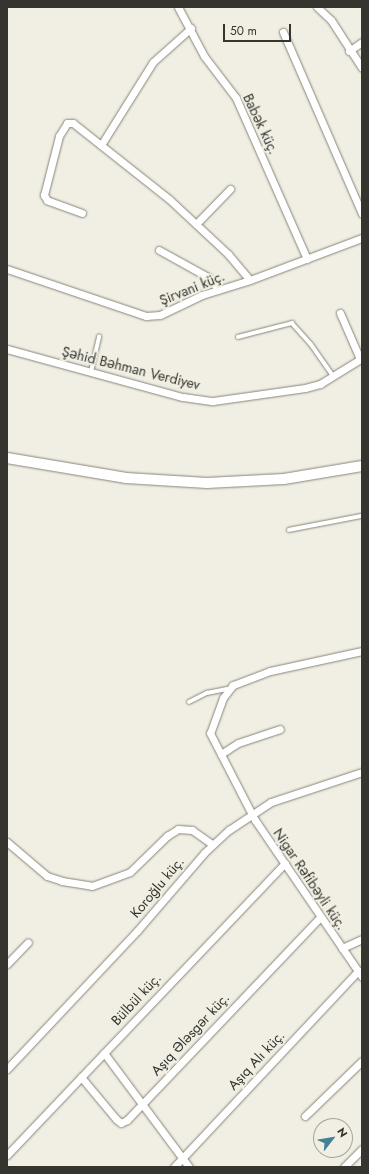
<!DOCTYPE html>
<meta charset="utf-8">
<style>
body{margin:0}
#map{position:relative;width:369px;height:1174px;overflow:hidden;background:#f1efe4;font-family:Jost,sans-serif}
div>[style]{position:absolute}
.roads{filter:drop-shadow(0 0 1px #87847a) drop-shadow(0 0 1px #87847a)}
.service>*{height:3.5px;margin:-1.75px;padding:0 1.75px;transform-origin:1.75px;border-radius:1.75px;background:#fff}
.minor>*{height:7px;margin:-3.5px;padding:0 3.5px;transform-origin:3.5px;border-radius:3.5px;background:#fff}
.secondary>*{height:10px;margin:-5px;padding:0 5px;transform-origin:5px;border-radius:5px;background:#fff}
span{translate:-50% -50%;white-space:nowrap;text-align:center;line-height:1.15;-webkit-text-stroke:4px #f1efe4;paint-order:stroke}
.street-label{font-size:14px;color:#35342f}
.frame{position:absolute;inset:0;border:8px solid #35342f;pointer-events:none}
.north{position:absolute;left:313px;top:1118px;width:40px;height:40px;box-sizing:border-box;background:#f1efe4;border:1px solid #a6a49c;border-radius:50%;rotate:59deg;font-size:11px;font-weight:700;line-height:16px;text-align:center;color:#35342f}
.north::after{content:'';display:block;margin:auto;width:14px;height:18px;background:#448197;clip-path:polygon(50% 0,100% 100%,50% 72%,0 100%)}
.scale{position:absolute;left:223px;top:24px;width:68px;height:18px;box-sizing:border-box;border:2px solid #35342f;border-top:0;padding-left:5px;font-size:12px;line-height:14px;white-space:nowrap;color:#35342f;-webkit-text-stroke:3px #f1efe4;paint-order:stroke}
</style>
<div id="map">
<div class="roads">
<div class="service">
<i style="left:238px;top:337px;width:56px;rotate:-14.5deg"></i>
<i style="left:292px;top:323px;width:28px;rotate:48deg"></i>
<i style="left:311px;top:344px;width:39px;rotate:55deg"></i>
<i style="left:91px;top:372px;width:36px;rotate:-77deg"></i>
<i style="left:289px;top:530px;width:74px;rotate:-10.9deg"></i>
<i style="left:189px;top:702px;width:20px;rotate:-27deg"></i>
<i style="left:207px;top:693px;width:20px;rotate:-11deg"></i>
</div>
<div class="minor">
<i style="left:178px;top:7px;width:55px;rotate:62deg"></i>
<i style="left:204px;top:56px;width:53px;rotate:52.7deg"></i>
<i style="left:236px;top:98px;width:176px;rotate:66.2deg"></i>
<i style="left:317px;top:7px;width:19px;rotate:43deg"></i>
<i style="left:331px;top:20px;width:57px;rotate:57.1deg"></i>
<i style="left:283px;top:32px;width:198px;rotate:66.5deg"></i>
<i style="left:349px;top:51px;width:16px;rotate:-35deg"></i>
<i style="left:101px;top:145px;width:98px;rotate:-57.9deg"></i>
<i style="left:153px;top:62px;width:51px;rotate:-41.8deg"></i>
<i style="left:82px;top:213px;width:37px;rotate:-160deg"></i>
<i style="left:47px;top:200px;width:6px;rotate:-121deg"></i>
<i style="left:44px;top:195px;width:61px;rotate:-75.7deg"></i>
<i style="left:59px;top:136px;width:15px;rotate:-58deg"></i>
<i style="left:67px;top:123px;width:6px"></i>
<i style="left:73px;top:123px;width:122px;rotate:38.4deg"></i>
<i style="left:169px;top:199px;width:81px;rotate:43deg"></i>
<i style="left:228px;top:254px;width:34px;rotate:50deg"></i>
<i style="left:196px;top:224px;width:49px;rotate:-45.8deg"></i>
<i style="left:159px;top:250px;width:56px;rotate:28.9deg"></i>
<i style="left:208px;top:277px;width:16px;rotate:50deg"></i>
<i style="left:7px;top:269px;width:147px;rotate:18.7deg"></i>
<i style="left:146px;top:316px;width:14px;rotate:-4deg"></i>
<i style="left:160px;top:315px;width:47px;rotate:-25.5deg"></i>
<i style="left:202px;top:295px;width:50px;rotate:-17.4deg"></i>
<i style="left:250px;top:280px;width:120px;rotate:-20.6deg"></i>
<i style="left:340px;top:313px;width:50px;rotate:66.5deg"></i>
<i style="left:7px;top:349px;width:182px;rotate:15.3deg"></i>
<i style="left:183px;top:397px;width:30px;rotate:8deg"></i>
<i style="left:213px;top:401px;width:93px;rotate:-8deg"></i>
<i style="left:305px;top:388px;width:16px;rotate:-15deg"></i>
<i style="left:320px;top:384px;width:49px;rotate:-31.8deg"></i>
<i style="left:362px;top:651px;width:94px;rotate:167.7deg"></i>
<i style="left:270px;top:671px;width:40px;rotate:159deg"></i>
<i style="left:233px;top:685px;width:16px;rotate:128deg"></i>
<i style="left:223px;top:698px;width:37px;rotate:110deg"></i>
<i style="left:210px;top:733px;width:98px;rotate:62.7deg"></i>
<i style="left:255px;top:820px;width:190px;rotate:55.7deg"></i>
<i style="left:221px;top:754px;width:20px;rotate:-33deg"></i>
<i style="left:238px;top:743px;width:44px;rotate:-18.4deg"></i>
<i style="left:7px;top:842px;width:52px;rotate:40.4deg"></i>
<i style="left:47px;top:876px;width:16px;rotate:18deg"></i>
<i style="left:62px;top:881px;width:30px;rotate:9deg"></i>
<i style="left:92px;top:886px;width:40px;rotate:-20.2deg"></i>
<i style="left:130px;top:872px;width:52px;rotate:-44.2deg"></i>
<i style="left:167px;top:836px;width:13px;rotate:-32deg"></i>
<i style="left:178px;top:829px;width:14px;rotate:4deg"></i>
<i style="left:192px;top:830px;width:24px;rotate:35deg"></i>
<i style="left:342px;top:948px;width:22px;rotate:-24deg"></i>
<i style="left:7px;top:964px;width:30px;rotate:-46deg"></i>
<i style="left:104px;top:1053px;width:142px;rotate:53.3deg"></i>
<i style="left:7px;top:1069px;width:190px;rotate:-46.7deg"></i>
<i style="left:137px;top:931px;width:103px;rotate:-49.3deg"></i>
<i style="left:204px;top:853px;width:34px;rotate:-43deg"></i>
<i style="left:229px;top:830px;width:50px;rotate:-33.7deg"></i>
<i style="left:271px;top:802px;width:96px;rotate:-18.2deg"></i>
<i style="left:81px;top:1077px;width:55px;rotate:50.2deg"></i>
<i style="left:116px;top:1119px;width:6px;rotate:39deg"></i>
<i style="left:121px;top:1123px;width:7px;rotate:-27deg"></i>
<i style="left:127px;top:1120px;width:280px;rotate:-46.4deg"></i>
<i style="left:305px;top:1116px;width:79px;rotate:-44deg"></i>
<i style="left:7px;top:1155px;width:403px;rotate:-46.4deg"></i>
<i style="left:174px;top:1167px;width:269px;rotate:-46.8deg"></i>
<i style="left:344px;top:1167px;width:25px;rotate:-45deg"></i>
</div>
<div class="secondary">
<i style="left:7px;top:458px;width:121px;rotate:9.5deg"></i>
<i style="left:126px;top:478px;width:81px;rotate:3.5deg"></i>
<i style="left:207px;top:483px;width:77px;rotate:-3deg"></i>
<i style="left:284px;top:479px;width:79px;rotate:-9.5deg"></i>
</div>
</div>
<div class="street-label">
<span style="left:261px;top:124px;rotate:65deg">Babək küç.</span>
<span style="left:192px;top:288px;rotate:-22deg">Şirvani küç.</span>
<span style="left:131px;top:368px;rotate:14deg">Şəhid Bəhman Verdiyev</span>
<span style="left:310px;top:879px;rotate:56deg">Nigar Rəfibəyli küç.</span>
<span style="left:157px;top:887px;rotate:-50deg">Koroğlu küç.</span>
<span style="left:136px;top:999px;rotate:-47deg">Bülbül küç.</span>
<span style="left:190px;top:1034px;rotate:-47deg">Aşıq Ələsgər küç.</span>
<span style="left:256px;top:1060px;rotate:-47deg">Aşıq Alı küç.</span>
</div>
<div class="frame"></div>
<div class="north">N</div>
<div class="scale">50 m</div>
</div>
